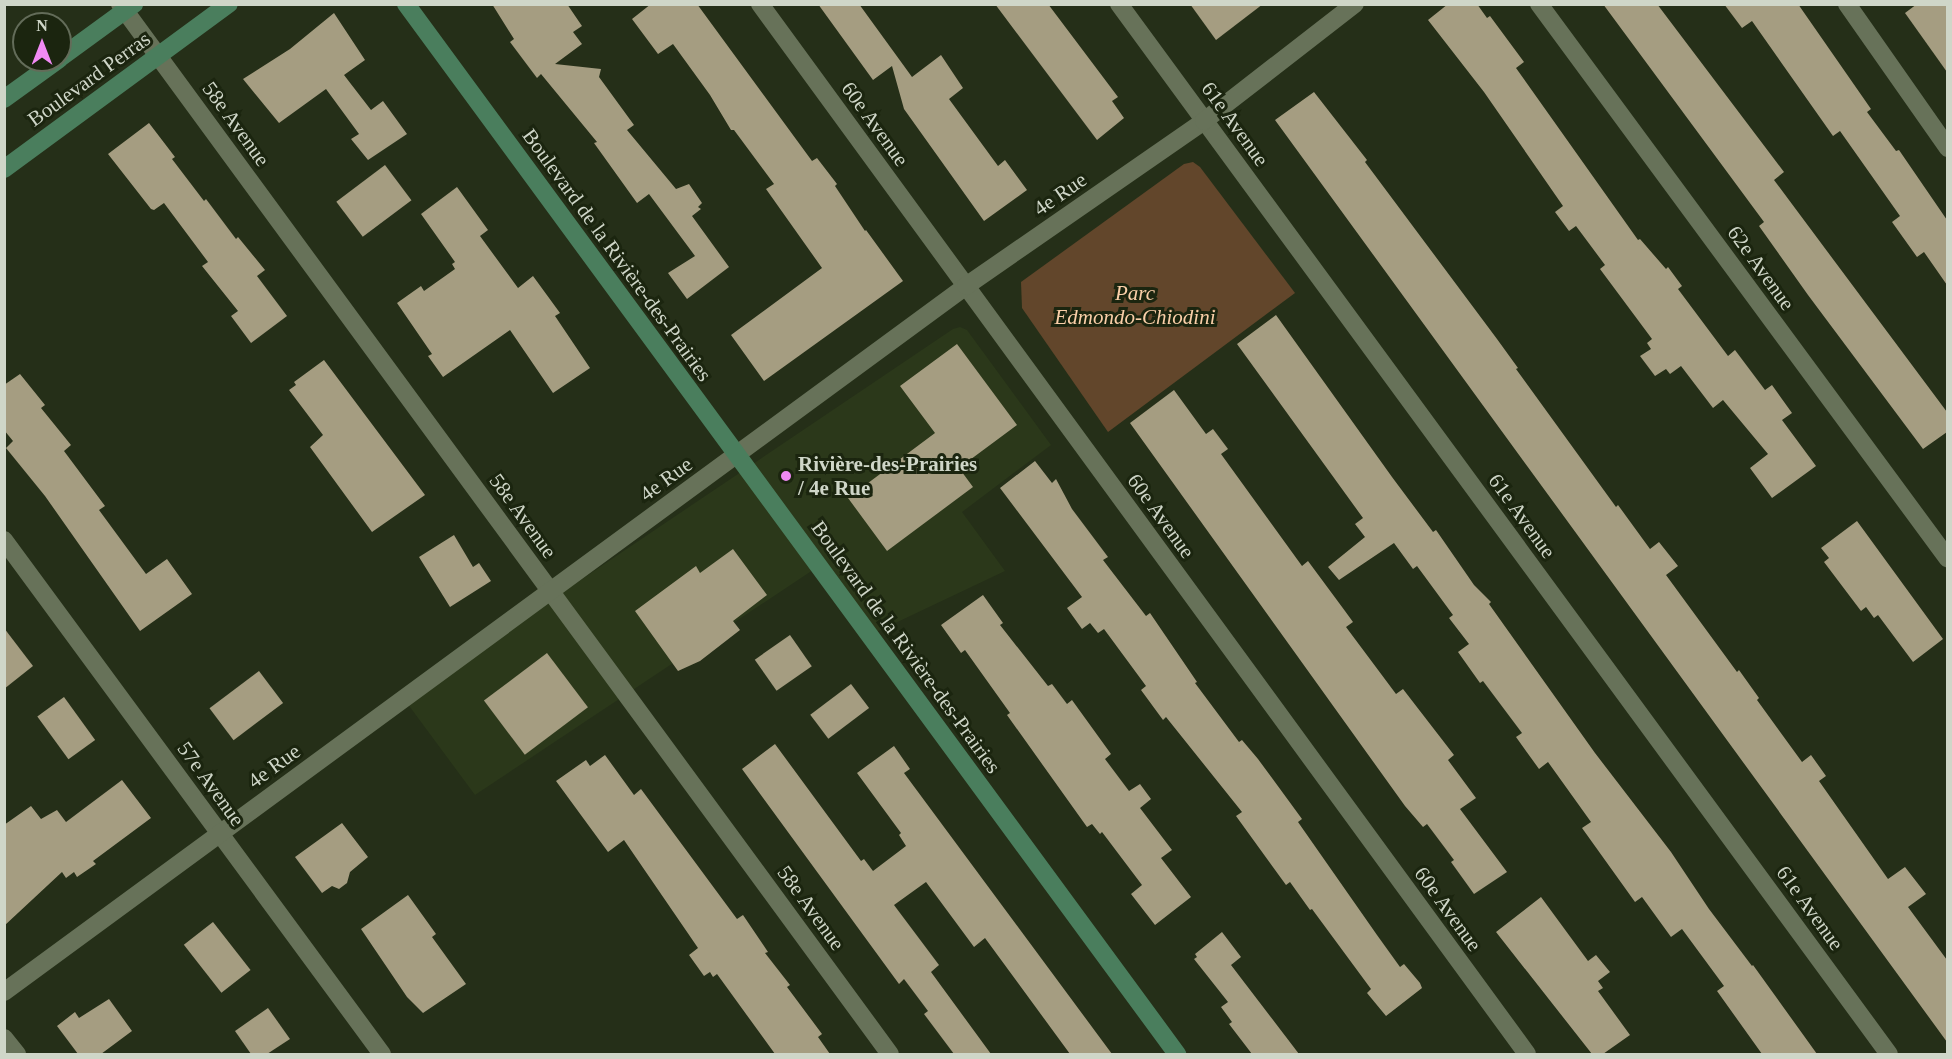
<!DOCTYPE html>
<meta charset="utf-8">
<style>
body{margin:0}
#map{position:relative;width:1952px;height:1059px;overflow:hidden;background:#252f18;font-family:Georgia,serif}
div>[style]{position:absolute}
.built>*{inset:0;background:#2b381a}
.green>*{inset:0;background:#62462b}
.building>*{inset:0;background:#a59d81;transform-origin:0 0}
.street>*{height:18px;margin:-9px;padding:0 9px;transform-origin:9px;border-radius:9px;background:#677259}
.secondary>*{height:18px;margin:-9px;padding:0 9px;transform-origin:9px;border-radius:9px;background:#4a7e5d}
.dots>*{width:16px;height:16px;translate:-50% -50%;box-sizing:border-box;border:3px solid #1b250f;border-radius:50%}
span{translate:-50% -50%;white-space:nowrap;text-align:center;line-height:1.15;-webkit-text-stroke:6px #1b250f;paint-order:stroke}
.street-label{font-size:21px;color:#cfd6c8}
.park-label{font-size:21px;color:#facfa8;font-style:italic}
.poi-label{font-size:21px;color:#cfd6c8;font-weight:700}
.left{translate:0 -50%;text-align:left}
.frame{position:absolute;inset:0;border:6px solid #cfd6c8;pointer-events:none}
.north{position:absolute;left:12px;top:12px;width:60px;height:60px;box-sizing:border-box;background:#1b250f;border:2px solid #636c59;border-radius:50%;rotate:0deg;font-size:16px;font-weight:700;line-height:24px;text-align:center;color:#cfd6c8}
.north::after{content:'';display:block;margin:auto;width:21px;height:27px;background:#f18af4;clip-path:polygon(50% 0,100% 100%,50% 72%,0 100%)}
</style>
<div id="map">
<div class="built">
<i style="clip-path:polygon(960px 327px,967px 330px,1051px 445px,962px 512px,1005px 571px,870px 635px,819px 566px,475px 795px,404px 699px,953px 329px)"></i>
</div>
<div class="green">
<i style="clip-path:polygon(1193px 162px,1200px 167px,1295px 293px,1108px 432px,1022px 308px,1021px 282px,1184px 164px)"></i>
</div>
<div class="building">
<i style="clip-path:polygon(492px 4px,567px 4px,582px 26px,573px 32px,582px 44px,555px 64px,601px 69px,599px 77px,634px 125px,627px 130px,676px 189px,689px 184px,702px 203px,698px 207px,701px 209px,692px 216px,729px 267px,687px 299px,668px 273px,695px 256px,649px 194px,637px 203px,594px 143px,597px 142px,541px 74px,537px 78px,510px 42px,514px 39px)"></i>
<i style="clip-path:polygon(651px 4px,697px 4px,812px 161px,817px 158px,837px 184px,835px 186px,865px 231px,866px 230px,903px 281px,764px 381px,731px 335px,822px 268px,766px 189px,774px 184px,734px 130px,731px 130px,710px 95px,673px 44px,658px 54px,632px 19px)"></i>
<i style="clip-path:polygon(818px 4px,859px 4px,912px 77px,941px 55px,963px 88px,949px 99px,998px 166px,1005px 160px,1027px 190px,984px 221px,904px 109px,892px 66px,873px 80px)"></i>
<i style="clip-path:polygon(995px 4px,1048px 4px,1118px 97px,1112px 101px,1124px 118px,1097px 140px)"></i>
<i style="clip-path:polygon(1190px 4px,1263px 4px,1216px 40px)"></i>
<i style="clip-path:polygon(1448px 4px,1477px 4px,1487px 18px,1490px 16px,1524px 62px,1516px 68px,1638px 240px,1640px 239px,1666px 269px,1668px 267px,1682px 286px,1678px 289px,1728px 356px,1735px 350px,1765px 390px,1772px 385px,1792px 413px,1782px 420px,1816px 466px,1772px 498px,1750px 468px,1768px 454px,1723px 400px,1713px 408px,1681px 366px,1670px 374px,1666px 369px,1655px 376px,1640px 356px,1651px 349px,1647px 343px,1652px 339px,1600px 269px,1605px 265px,1576px 226px,1569px 231px,1555px 212px,1563px 206px,1484px 92px,1428px 20px)"></i>
<i style="clip-path:polygon(1603px 4px,1657px 4px,1784px 172px,1774px 180px,1947px 412px,1947px 432px,1923px 449px,1808px 295px,1759px 226px,1764px 222px)"></i>
<i style="clip-path:polygon(1724px 4px,1798px 4px,1871px 109px,1867px 112px,1896px 151px,1899px 150px,1947px 220px,1947px 285px,1924px 252px,1917px 257px,1892px 222px,1900px 216px,1840px 131px,1833px 136px,1752px 21px,1742px 28px)"></i>
<i style="clip-path:polygon(1917px 4px,1947px 4px,1947px 72px,1905px 13px)"></i>
<i style="clip-path:polygon(334px 13px,365px 60px,344px 75px,371px 110px,383px 101px,407px 134px,368px 160px,351px 139px,359px 134px,326px 89px,279px 123px,243px 79px,290px 49px)"></i>
<i style="clip-path:polygon(1314px 92px,1367px 160px,1365px 162px,1497px 339px,1518px 368px,1516px 369px,1616px 507px,1618px 505px,1650px 549px,1659px 542px,1678px 566px,1666px 575px,1737px 672px,1739px 670px,1759px 698px,1757px 700px,1802px 762px,1811px 755px,1826px 776px,1819px 781px,1888px 879px,1905px 867px,1926px 894px,1908px 907px,1947px 960px,1947px 1042px,1275px 120px)"></i>
<i style="clip-path:polygon(149px 123px,175px 157px,172px 159px,204px 201px,206px 199px,236px 239px,238px 237px,265px 270px,257px 276px,287px 316px,251px 343px,231px 316px,238px 311px,202px 266px,208px 262px,164px 203px,154px 210px,151px 209px,108px 154px)"></i>
<i style="left:385px;top:165px;width:44px;height:61px;rotate:53deg"></i>
<i style="clip-path:polygon(457px 187px,488px 230px,480px 236px,518px 288px,533px 276px,560px 313px,555px 316px,590px 368px,553px 393px,510px 330px,443px 377px,428px 356px,432px 354px,397px 303px,421px 286px,424px 291px,455px 269px,452px 264px,455px 262px,421px 214px)"></i>
<i style="clip-path:polygon(1276px 315px,1392px 477px,1433px 532px,1436px 530px,1474px 585px,1491px 602px,1489px 604px,1595px 753px,1671px 852px,1709px 909px,1752px 966px,1753px 965px,1817px 1054px,1762px 1054px,1717px 991px,1724px 986px,1682px 929px,1671px 937px,1642px 897px,1635px 902px,1582px 828px,1591px 822px,1548px 762px,1539px 769px,1516px 737px,1522px 733px,1483px 681px,1480px 683px,1458px 652px,1469px 644px,1449px 618px,1453px 615px,1417px 566px,1413px 569px,1394px 543px,1339px 580px,1328px 567px,1365px 537px,1355px 524px,1363px 518px,1237px 344px)"></i>
<i style="clip-path:polygon(957px 344px,1017px 425px,959px 468px,973px 487px,887px 551px,848px 498px,935px 433px,900px 386px)"></i>
<i style="clip-path:polygon(324px 360px,425px 495px,372px 532px,310px 447px,323px 435px,289px 390px,296px 385px,294px 382px)"></i>
<i style="clip-path:polygon(20px 374px,45px 405px,41px 408px,71px 445px,64px 451px,105px 506px,99px 510px,146px 574px,167px 559px,192px 594px,140px 631px,45px 496px,6px 448px,13px 441px,4px 430px,4px 385px)"></i>
<i style="clip-path:polygon(1174px 390px,1206px 434px,1213px 429px,1228px 449px,1221px 454px,1302px 566px,1308px 561px,1345px 611px,1353px 622px,1346px 627px,1396px 694px,1403px 689px,1454px 755px,1448px 760px,1476px 798px,1460px 809px,1507px 872px,1474px 894px,1451px 862px,1454px 860px,1427px 824px,1423px 827px,1405px 806px,1130px 423px)"></i>
<i style="clip-path:polygon(1035px 461px,1052px 483px,1056px 479px,1072px 509px,1108px 557px,1103px 560px,1146px 616px,1150px 613px,1197px 682px,1195px 683px,1239px 742px,1242px 740px,1258px 759px,1302px 819px,1298px 822px,1377px 935px,1400px 967px,1404px 964px,1420px 983px,1422px 988px,1386px 1016px,1367px 993px,1371px 989px,1312px 909px,1310px 910px,1290px 882px,1286px 885px,1236px 816px,1242px 812px,1166px 717px,1163px 720px,1141px 690px,1146px 686px,1104px 629px,1098px 633px,1090px 623px,1082px 629px,1067px 608px,1082px 597px,1000px 488px)"></i>
<i style="clip-path:polygon(1857px 521px,1943px 639px,1913px 662px,1878px 615px,1874px 618px,1866px 607px,1861px 611px,1824px 562px,1829px 558px,1821px 548px)"></i>
<i style="clip-path:polygon(454px 535px,473px 567px,479px 563px,491px 581px,450px 607px,419px 557px)"></i>
<i style="clip-path:polygon(733px 549px,767px 595px,733px 621px,740px 630px,700px 661px,678px 671px,635px 611px,696px 566px,700px 573px)"></i>
<i style="clip-path:polygon(983px 595px,1003px 623px,1000px 625px,1048px 686px,1052px 684px,1067px 704px,1072px 700px,1111px 754px,1105px 759px,1129px 791px,1140px 784px,1151px 799px,1140px 808px,1172px 850px,1161px 858px,1191px 897px,1155px 925px,1131px 894px,1142px 885px,1102px 832px,1100px 834px,1092px 824px,1087px 827px,1007px 715px,1010px 713px,965px 650px,961px 653px,941px 625px)"></i>
<i style="clip-path:polygon(4px 628px,33px 666px,4px 689px)"></i>
<i style="left:790px;top:635px;width:38px;height:43px;rotate:55deg"></i>
<i style="left:547px;top:653px;width:68px;height:79px;rotate:53deg"></i>
<i style="left:259px;top:671px;width:40px;height:62px;rotate:53deg"></i>
<i style="left:851px;top:684px;width:30px;height:51px;rotate:53deg"></i>
<i style="left:64px;top:697px;width:53px;height:33px;rotate:54deg"></i>
<i style="clip-path:polygon(775px 744px,861px 861px,864px 859px,873px 871px,906px 846px,899px 835px,901px 833px,857px 773px,894px 746px,910px 769px,904px 773px,1112px 1054px,1070px 1054px,985px 938px,974px 947px,926px 882px,894px 905px,939px 965px,931px 972px,991px 1054px,954px 1054px,924px 1014px,928px 1011px,904px 979px,899px 984px,742px 769px)"></i>
<i style="clip-path:polygon(605px 755px,634px 795px,641px 789px,737px 919px,743px 915px,768px 952px,765px 953px,790px 985px,787px 987px,822px 1034px,818px 1037px,830px 1054px,775px 1054px,717px 974px,713px 977px,710px 972px,704px 976px,689px 955px,698px 948px,624px 840px,608px 852px,556px 781px,586px 760px,590px 766px)"></i>
<i style="clip-path:polygon(122px 780px,151px 818px,93px 861px,96px 864px,77px 877px,74px 872px,66px 878px,62px 872px,4px 926px,4px 825px,31px 806px,41px 819px,57px 810px,66px 822px)"></i>
<i style="clip-path:polygon(342px 823px,368px 857px,350px 872px,347px 883px,339px 889px,332px 886px,322px 893px,295px 857px)"></i>
<i style="clip-path:polygon(408px 895px,436px 934px,432px 937px,466px 984px,423px 1013px,407px 997px,361px 929px)"></i>
<i style="clip-path:polygon(1541px 897px,1588px 961px,1596px 955px,1610px 972px,1598px 981px,1603px 988px,1598px 991px,1630px 1035px,1603px 1054px,1592px 1054px,1496px 932px)"></i>
<i style="left:213px;top:922px;width:61px;height:37px;rotate:52deg"></i>
<i style="clip-path:polygon(1222px 932px,1241px 957px,1231px 965px,1299px 1054px,1252px 1054px,1229px 1024px,1232px 1022px,1221px 1007px,1228px 1002px,1194px 959px,1197px 957px,1195px 954px)"></i>
<i style="clip-path:polygon(109px 999px,132px 1031px,101px 1054px,78px 1054px,57px 1026px,75px 1012px,79px 1018px)"></i>
<i style="clip-path:polygon(268px 1008px,290px 1039px,267px 1054px,251px 1054px,235px 1031px)"></i>
</div>
<div class="street">
<i style="left:120px;top:4px;width:1302px;rotate:53.75deg"></i>
<i style="left:760px;top:4px;width:1300px;rotate:53.85deg"></i>
<i style="left:1119px;top:4px;width:1302px;rotate:53.75deg"></i>
<i style="left:1539px;top:4px;width:689px;rotate:53.61deg"></i>
<i style="left:1847px;top:4px;width:176px;rotate:55deg"></i>
<i style="left:4px;top:540px;width:638px;rotate:53.67deg"></i>
<i style="left:4px;top:992px;width:1193px;rotate:-36.27deg"></i>
<i style="left:966px;top:286px;width:290px;rotate:-34.7deg"></i>
<i style="left:1204px;top:121px;width:191px;rotate:-37.8deg"></i>
<i style="left:4px;top:1038px;width:21px;rotate:51deg"></i>
</div>
<div class="secondary">
<i style="left:406px;top:4px;width:1303px;rotate:53.71deg"></i>
<i style="left:60px;top:58px;width:92px;rotate:-36.1deg"></i>
<i style="left:4px;top:99px;width:67px;rotate:-35.8deg"></i>
<i style="left:4px;top:169px;width:279px;rotate:-36.3deg"></i>
</div>
<div class="dots">
<i style="left:786px;top:476px;background:#f18af4"></i>
</div>
<div class="street-label">
<span style="left:89px;top:79px;rotate:-36deg">Boulevard Perras</span>
<span style="left:236px;top:124px;rotate:54deg">58e Avenue</span>
<span style="left:875px;top:124px;rotate:54deg">60e Avenue</span>
<span style="left:1235px;top:124px;rotate:54deg">61e Avenue</span>
<span style="left:1060px;top:194px;rotate:-35deg">4e Rue</span>
<span style="left:617px;top:255px;rotate:54deg">Boulevard de la Rivière-des-Prairies</span>
<span style="left:1761px;top:268px;rotate:54deg">62e Avenue</span>
<span style="left:666px;top:479px;rotate:-36deg">4e Rue</span>
<span style="left:523px;top:516px;rotate:54deg">58e Avenue</span>
<span style="left:1161px;top:516px;rotate:54deg">60e Avenue</span>
<span style="left:1522px;top:516px;rotate:54deg">61e Avenue</span>
<span style="left:906px;top:647px;rotate:54deg">Boulevard de la Rivière-des-Prairies</span>
<span style="left:274px;top:766px;rotate:-36deg">4e Rue</span>
<span style="left:211px;top:784px;rotate:54deg">57e Avenue</span>
<span style="left:811px;top:908px;rotate:54deg">58e Avenue</span>
<span style="left:1810px;top:908px;rotate:54deg">61e Avenue</span>
<span style="left:1448px;top:909px;rotate:54deg">60e Avenue</span>
</div>
<div class="park-label">
<span style="left:1135px;top:305px">Parc<br>Edmondo-Chiodini</span>
</div>
<div class="poi-label">
<span class="left" style="left:798px;top:476px">Rivière-des-Prairies<br>/ 4e Rue</span>
</div>
<div class="frame"></div>
<div class="north">N</div>
</div>
